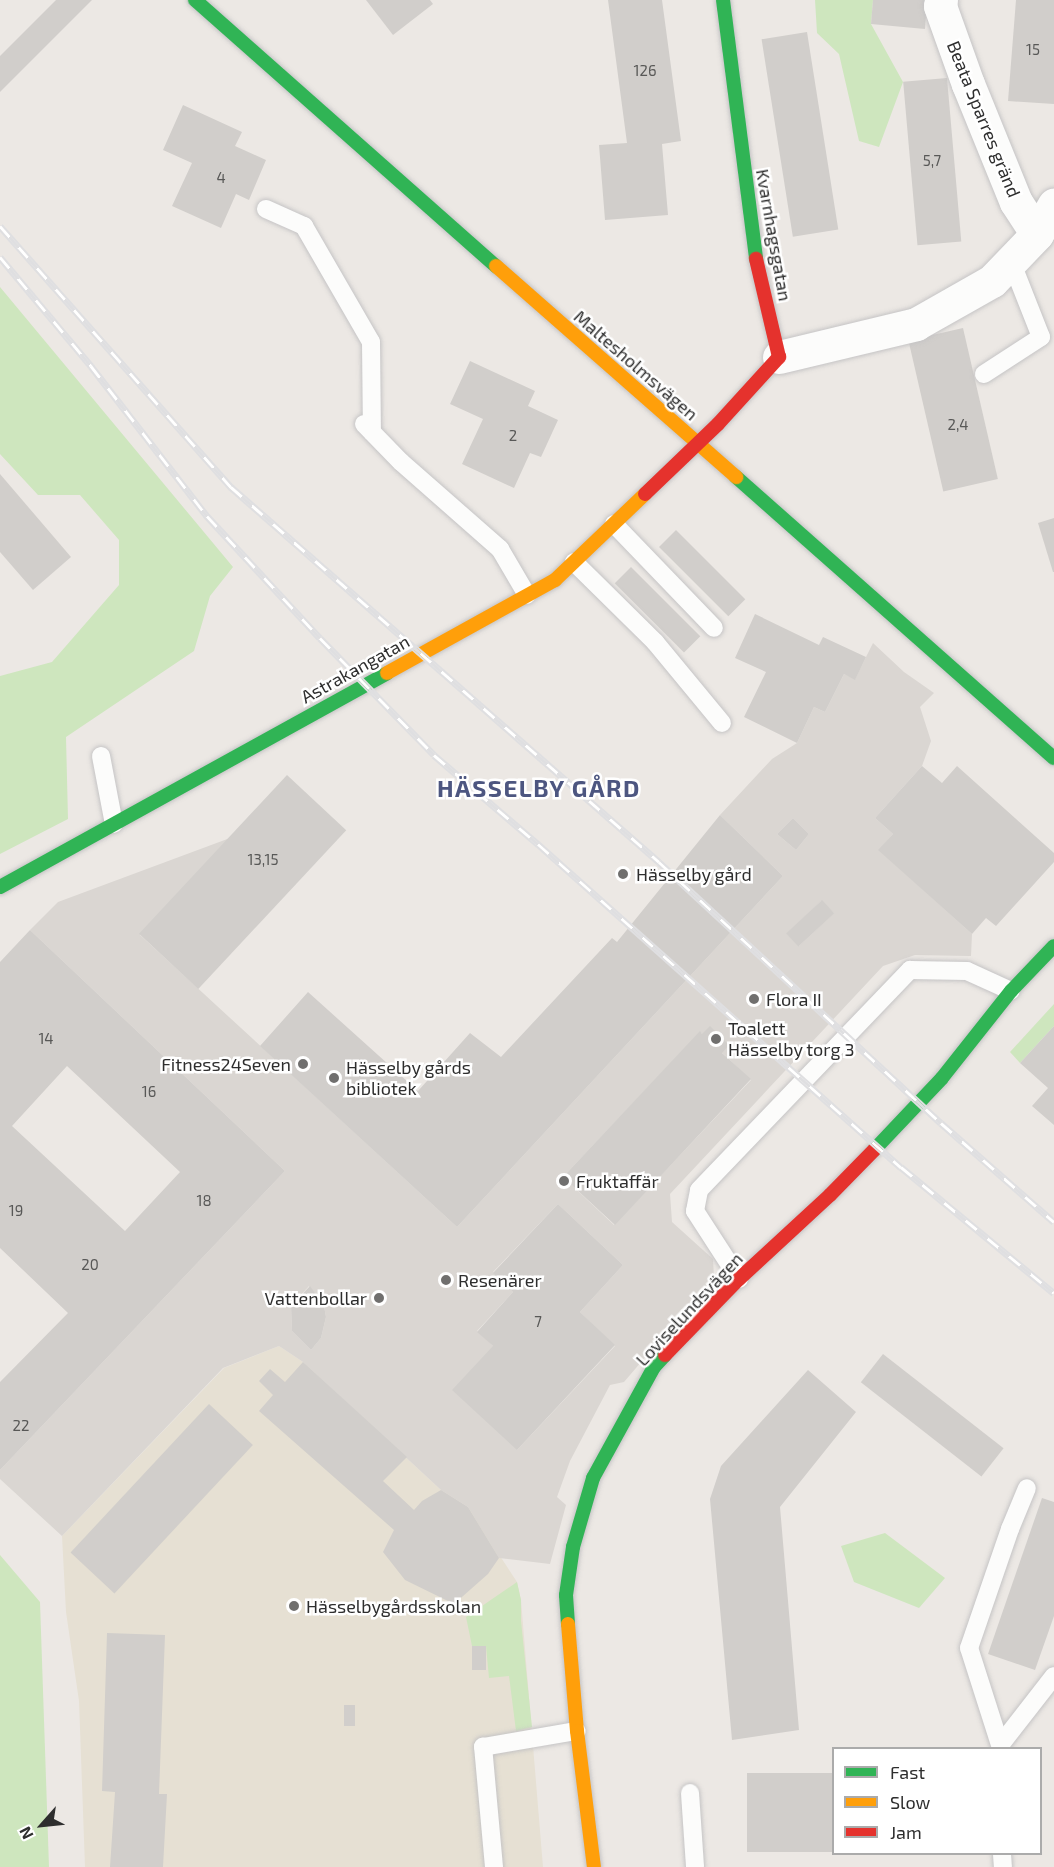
<!DOCTYPE html>
<meta charset="utf-8">
<style>
body{margin:0}
#map{position:relative;width:1054px;height:1867px;overflow:hidden;background:#ece8e4;font-family:"Exo 2",sans-serif}
div>[style]{position:absolute}
.education>*{inset:0;background:#e6e0d3}
.green>*{inset:0;background:#cee6be}
.plaza>*{inset:0;background:#dad6d2}
.building>*{inset:0;background:#d1cecb;transform-origin:0 0}
.roads{filter:drop-shadow(0 0 2px #c5c4c5) drop-shadow(0 0 2px #c5c4c5)}
.lane>*{height:18px;margin:-9px;padding:0 9px;transform-origin:9px;border-radius:9px;background:#fcfcfb}
.street>*{height:33px;margin:-16.5px;padding:0 16.5px;transform-origin:16.5px;border-radius:16.5px;background:#fcfcfb}
.fast>*{height:14px;margin:-7px;padding:0 7px;transform-origin:7px;border-radius:7px;background:#30b455}
.slow>*{height:14px;margin:-7px;padding:0 7px;transform-origin:7px;border-radius:7px;background:#ff9f0a}
.jam>*{height:14px;margin:-7px;padding:0 7px;transform-origin:7px;border-radius:7px;background:#e5322d}
.rail>*{height:7px;margin-top:-3.5px;transform-origin:0;background:repeating-linear-gradient(90deg,#fff 0 14px,#dfdfe1 0 28px);box-sizing:border-box;border-block:2px solid #dfdfe1}
.dots>*{width:16px;height:16px;translate:-50% -50%;box-sizing:border-box;border:3px solid #fff;border-radius:50%}
span{translate:-50% -50%;white-space:nowrap;text-align:center;line-height:1.15;-webkit-text-stroke:5px #fff;paint-order:stroke}
.number-label{font-size:15px;color:#585857}
.number-label span{-webkit-text-stroke-width:0}
.street-label{font-size:18px;color:#2e2e2e}
.poi-label{font-size:18px;color:#2e2e2e}
.left{translate:0 -50%;text-align:left}
.right{translate:-100% -50%;text-align:right}
.district-label{font-size:24px;color:#4d5680;font-weight:700;letter-spacing:1.5px}
.legend{position:absolute;left:832px;top:1747px;width:210px;height:108px;box-sizing:border-box;background:#fff;border:2px solid #ababab;margin:0;padding:8px 10px;list-style:none;font-size:18px;color:#2e2e2e}
.legend li{display:flex;align-items:center;gap:12px;height:30px}
.legend b{width:30px;border:2px solid #ababab}
.north{position:absolute;left:12px;top:1795px;width:60px;height:60px;-webkit-text-stroke:4px #fff;paint-order:stroke;rotate:243deg;font-size:16px;font-weight:700;line-height:24px;text-align:center;color:#2e2e2e}
.north::after{content:'';display:block;margin:auto;width:21px;height:27px;background:#2e2e2e;clip-path:polygon(50% 0,100% 100%,50% 72%,0 100%)}
</style>
<div id="map">
<div class="education">
<i style="clip-path:polygon(279px 1346px,303px 1362px,441px 1490px,468px 1507px,517px 1582px,521px 1600px,543px 1867px,85px 1867px,79px 1701px,66px 1612px,62px 1536px,224px 1368px)"></i>
</div>
<div class="green">
<i style="clip-path:polygon(815px 0,873px 0,871px 24px,903px 82px,879px 147px,859px 141px,839px 54px,817px 33px)"></i>
<i style="clip-path:polygon(0 287px,233px 567px,210px 596px,194px 651px,66px 737px,68px 819px,0 854px,0 676px,52px 662px,119px 585px,119px 540px,80px 495px,38px 495px,0 454px)"></i>
<i style="clip-path:polygon(1054px 1004px,1054px 1026px,1020px 1063px,1010px 1052px)"></i>
<i style="clip-path:polygon(885px 1533px,945px 1578px,919px 1608px,854px 1582px,841px 1546px)"></i>
<i style="clip-path:polygon(0 1555px,40px 1602px,49px 1867px,0 1867px)"></i>
<i style="clip-path:polygon(517px 1582px,521px 1600px,521px 1621px,532px 1727px,516px 1731px,509px 1676px,489px 1678px,486px 1646px,472px 1646px,466px 1617px)"></i>
</div>
<div class="plaza">
<i style="clip-path:polygon(evenodd,873px 643px,904px 672px,934px 693px,920px 707px,931px 741px,922px 766px,875px 818px,893px 834px,879px 850px,972px 934px,971px 956px,915px 955px,883px 966px,670px 1194px,672px 1222px,713px 1259px,714px 1277px,624px 1382px,610px 1385px,570px 1461px,557px 1497px,566px 1505px,550px 1564px,499px 1558px,468px 1507px,441px 1490px,303px 1362px,279px 1346px,223px 1368px,62px 1536px,0 1479px,0 1470px,285px 1171px,30px 930px,58px 902px,230px 838px,140px 935px,457px 1227px,783px 876px,720px 815px,772px 759px,797px 743px,814px 707px,825px 712px,844px 674px,855px 679px,873px 643px,793px 818px,809px 834px,796px 850px,777px 834px,793px 818px,873px 643px,821px 901px,834px 913px,799px 946px,787px 934px,821px 901px,873px 643px,700px 1032px,751px 1080px,614px 1225px,563px 1177px,700px 1032px,873px 643px,558px 1204px,623px 1265px,580px 1312px,615px 1346px,517px 1450px,493px 1346px,477px 1331px,513px 1292px,493px 1272px,558px 1204px,873px 643px,309px 1286px,324px 1306px,326px 1317px,321px 1338px,311px 1350px,292px 1331px,291px 1306px,309px 1286px)"></i>
</div>
<div class="building">
<i style="clip-path:polygon(56px 0,92px 0,0 92px,0 56px)"></i>
<i style="clip-path:polygon(366px 0,430px 0,433px 4px,393px 35px)"></i>
<i style="clip-path:polygon(608px 0,662px 0,681px 141px,662px 144px,668px 215px,605px 220px,599px 145px,627px 143px)"></i>
<i style="clip-path:polygon(873px 0,927px 0,925px 29px,871px 24px)"></i>
<i style="clip-path:polygon(1016px 0,1054px 0,1054px 104px,1008px 101px)"></i>
<i style="left:807px;top:32px;width:200px;height:46px;rotate:81deg"></i>
<i style="left:947px;top:78px;width:164px;height:44px;rotate:85deg"></i>
<i style="clip-path:polygon(183px 105px,242px 132px,235px 146px,266px 160px,249px 200px,236px 194px,221px 228px,172px 206px,192px 163px,163px 150px)"></i>
<i style="left:963px;top:328px;width:155px;height:56px;rotate:77deg"></i>
<i style="clip-path:polygon(470px 361px,535px 391px,528px 406px,558px 420px,541px 457px,530px 453px,514px 488px,462px 464px,483px 419px,450px 404px)"></i>
<i style="clip-path:polygon(0 474px,71px 557px,33px 590px,0 552px)"></i>
<i style="clip-path:polygon(1054px 518px,1054px 572px,1053px 572px,1038px 523px)"></i>
<i style="left:676px;top:530px;width:98px;height:24px;rotate:45deg"></i>
<i style="left:631px;top:567px;width:98px;height:23px;rotate:45deg"></i>
<i style="clip-path:polygon(755px 614px,819px 645px,823px 637px,866px 657px,855px 680px,844px 674px,825px 712px,814px 707px,797px 743px,744px 717px,766px 672px,735px 658px)"></i>
<i style="clip-path:polygon(922px 766px,942px 783px,957px 766px,1054px 853px,1054px 862px,996px 926px,986px 918px,972px 934px,878px 850px,893px 834px,875px 818px)"></i>
<i style="left:287px;top:775px;width:81px;height:217px;rotate:43deg"></i>
<i style="clip-path:polygon(720px 815px,783px 876px,457px 1227px,260px 1046px,308px 992px,418px 1091px,470px 1033px,501px 1057px,612px 938px,617px 942px)"></i>
<i style="clip-path:polygon(793px 818px,809px 834px,796px 850px,777px 834px)"></i>
<i style="left:822px;top:900px;width:18px;height:49px;rotate:47deg"></i>
<i style="clip-path:polygon(evenodd,30px 930px,285px 1171px,0 1470px,0 1382px,68px 1313px,0 1248px,0 962px,30px 930px,67px 1066px,180px 1172px,125px 1231px,12px 1126px,67px 1066px)"></i>
<i style="clip-path:polygon(710px 1026px,729px 1045px,722px 1053px,751px 1079px,615px 1225px,563px 1177px,700px 1031px,702px 1034px)"></i>
<i style="clip-path:polygon(1054px 1026px,1054px 1125px,1032px 1106px,1048px 1088px,1020px 1063px)"></i>
<i style="clip-path:polygon(558px 1204px,623px 1265px,580px 1312px,615px 1345px,517px 1450px,452px 1390px,493px 1346px,477px 1332px,513px 1292px,493px 1273px)"></i>
<i style="clip-path:polygon(310px 1286px,324px 1306px,326px 1317px,321px 1338px,311px 1350px,292px 1331px,291px 1306px)"></i>
<i style="left:883px;top:1354px;width:153px;height:36px;rotate:38deg"></i>
<i style="clip-path:polygon(303px 1362px,407px 1457px,383px 1481px,414px 1510px,422px 1501px,441px 1490px,468px 1507px,499px 1558px,488px 1574px,454px 1604px,405px 1580px,383px 1552px,394px 1530px,259px 1411px,273px 1395px,259px 1381px,270px 1369px,285px 1382px)"></i>
<i style="clip-path:polygon(808px 1370px,856px 1412px,780px 1507px,799px 1730px,732px 1740px,710px 1499px,721px 1466px)"></i>
<i style="left:209px;top:1404px;width:60px;height:203px;rotate:43deg"></i>
<i style="clip-path:polygon(1042px 1498px,1054px 1502px,1054px 1616px,1035px 1670px,988px 1654px)"></i>
<i style="clip-path:polygon(107px 1633px,165px 1635px,159px 1794px,167px 1794px,163px 1867px,110px 1867px,115px 1792px,102px 1791px)"></i>
<i style="left:472px;top:1646px;width:14px;height:24px"></i>
<i style="left:344px;top:1705px;width:11px;height:21px"></i>
<i style="left:834px;top:1773px;width:79px;height:87px;rotate:90deg"></i>
</div>
<div class="roads">
<div class="lane">
<i style="left:266px;top:209px;width:42px;rotate:24.1deg"></i>
<i style="left:304px;top:226px;width:134px;rotate:60deg"></i>
<i style="left:371px;top:342px;width:90px;rotate:89.4deg"></i>
<i style="left:984px;top:374px;width:68px;rotate:-33deg"></i>
<i style="left:1041px;top:337px;width:82px;rotate:-111.5deg"></i>
<i style="left:364px;top:424px;width:53px;rotate:45.8deg"></i>
<i style="left:401px;top:462px;width:132px;rotate:41.3deg"></i>
<i style="left:500px;top:549px;width:53px;rotate:59.6deg"></i>
<i style="left:614px;top:524px;width:144px;rotate:46.1deg"></i>
<i style="left:574px;top:562px;width:114px;rotate:44.6deg"></i>
<i style="left:655px;top:642px;width:105px;rotate:50.4deg"></i>
<i style="left:101px;top:756px;width:69px;rotate:79.2deg"></i>
<i style="left:739px;top:1279px;width:81px;rotate:-122.9deg"></i>
<i style="left:695px;top:1211px;width:21px;rotate:-79deg"></i>
<i style="left:699px;top:1190px;width:305px;rotate:-46.2deg"></i>
<i style="left:910px;top:970px;width:57px;rotate:1deg"></i>
<i style="left:967px;top:971px;width:48px;rotate:24.4deg"></i>
<i style="left:1001px;top:1744px;width:86px;rotate:-52.1deg"></i>
<i style="left:1001px;top:1748px;width:105px;rotate:-107.7deg"></i>
<i style="left:969px;top:1648px;width:126px;rotate:-71deg"></i>
<i style="left:1010px;top:1529px;width:44px;rotate:-67.5deg"></i>
<i style="left:690px;top:1793px;width:74px;rotate:86.1deg"></i>
<i style="left:1002px;top:1854px;width:13px;rotate:86deg"></i>
<i style="left:494px;top:1867px;width:121px;rotate:-95.2deg"></i>
<i style="left:483px;top:1747px;width:95px;rotate:-9.7deg"></i>
</div>
<div class="street">
<i style="left:941px;top:0;width:6px;rotate:99deg"></i>
<i style="left:940px;top:6px;width:83px;rotate:70.3deg"></i>
<i style="left:968px;top:84px;width:127px;rotate:67.9deg"></i>
<i style="left:1016px;top:202px;width:38px;rotate:57deg"></i>
<i style="left:779px;top:357px;width:141px;rotate:-13.5deg"></i>
<i style="left:916px;top:324px;width:87px;rotate:-29.5deg"></i>
<i style="left:992px;top:281px;width:65px;rotate:-46.2deg"></i>
<i style="left:1037px;top:234px;width:34px;rotate:-60deg"></i>
</div>
<div class="fast">
<i style="left:195px;top:0;width:402px;rotate:41.5deg"></i>
<i style="left:723px;top:0;width:261px;rotate:82.7deg"></i>
<i style="left:736px;top:477px;width:424px;rotate:41.5deg"></i>
<i style="left:0;top:887px;width:442px;rotate:-28.9deg"></i>
<i style="left:874px;top:1150px;width:99px;rotate:-46.6deg"></i>
<i style="left:942px;top:1078px;width:111px;rotate:-51.6deg"></i>
<i style="left:1011px;top:991px;width:62px;rotate:-46.3deg"></i>
<i style="left:568px;top:1624px;width:29px;rotate:-94deg"></i>
<i style="left:566px;top:1595px;width:49px;rotate:-81.7deg"></i>
<i style="left:573px;top:1547px;width:72px;rotate:-73.8deg"></i>
<i style="left:593px;top:1478px;width:127px;rotate:-61.2deg"></i>
<i style="left:654px;top:1367px;width:16px;rotate:-47deg"></i>
</div>
<div class="slow">
<i style="left:496px;top:266px;width:320px;rotate:41.3deg"></i>
<i style="left:387px;top:673px;width:192px;rotate:-29deg"></i>
<i style="left:555px;top:580px;width:124px;rotate:-43.7deg"></i>
<i style="left:568px;top:1624px;width:107px;rotate:85.2deg"></i>
<i style="left:577px;top:1731px;width:137px;rotate:82.9deg"></i>
</div>
<div class="jam">
<i style="left:645px;top:494px;width:101px;rotate:-43.8deg"></i>
<i style="left:718px;top:424px;width:91px;rotate:-47.7deg"></i>
<i style="left:779px;top:357px;width:101px;rotate:-103.2deg"></i>
<i style="left:665px;top:1355px;width:106px;rotate:-45.8deg"></i>
<i style="left:739px;top:1279px;width:124px;rotate:-42.7deg"></i>
<i style="left:830px;top:1195px;width:63px;rotate:-45.6deg"></i>
</div>
</div>
<div class="rail">
<i style="left:0;top:226px;width:349px;rotate:48.5deg"></i>
<i style="left:231px;top:487px;width:569px;rotate:41.22deg"></i>
<i style="left:659px;top:862px;width:384px;rotate:42.8deg"></i>
<i style="left:941px;top:1123px;width:150px;rotate:41.2deg"></i>
<i style="left:0;top:257px;width:142px;rotate:50.1deg"></i>
<i style="left:91px;top:366px;width:190px;rotate:52.3deg"></i>
<i style="left:207px;top:516px;width:166px;rotate:47.2deg"></i>
<i style="left:320px;top:638px;width:163px;rotate:45.7deg"></i>
<i style="left:434px;top:755px;width:137px;rotate:40.6deg"></i>
<i style="left:538px;top:844px;width:486px;rotate:41.7deg"></i>
<i style="left:901px;top:1167px;width:198px;rotate:39.5deg"></i>
</div>
<div class="dots">
<i style="left:623px;top:874px;background:#706f6e"></i>
<i style="left:754px;top:999px;background:#706f6e"></i>
<i style="left:716px;top:1039px;background:#706f6e"></i>
<i style="left:303px;top:1064px;background:#706f6e"></i>
<i style="left:334px;top:1078px;background:#706f6e"></i>
<i style="left:564px;top:1181px;background:#706f6e"></i>
<i style="left:446px;top:1280px;background:#706f6e"></i>
<i style="left:379px;top:1298px;background:#706f6e"></i>
<i style="left:294px;top:1606px;background:#706f6e"></i>
</div>
<div class="number-label">
<span style="left:1033px;top:50px">15</span>
<span style="left:645px;top:71px">126</span>
<span style="left:932px;top:161px">5,7</span>
<span style="left:221px;top:178px">4</span>
<span style="left:958px;top:425px">2,4</span>
<span style="left:513px;top:436px">2</span>
<span style="left:263px;top:860px">13,15</span>
<span style="left:46px;top:1039px">14</span>
<span style="left:149px;top:1092px">16</span>
<span style="left:204px;top:1201px">18</span>
<span style="left:16px;top:1211px">19</span>
<span style="left:90px;top:1265px">20</span>
<span style="left:538px;top:1322px">7</span>
<span style="left:21px;top:1426px">22</span>
</div>
<div class="street-label">
<span style="left:984px;top:119px;rotate:68deg">Beata Sparres gränd</span>
<span style="left:774px;top:235px;rotate:80deg">Kvarnhagsgatan</span>
<span style="left:636px;top:365px;rotate:41deg">Maltesholmsvägen</span>
<span style="left:355px;top:669px;rotate:-29deg">Astrakangatan</span>
<span style="left:689px;top:1309px;rotate:-47deg">Loviselundsvägen</span>
</div>
<div class="poi-label">
<span class="left" style="left:636px;top:874px">Hässelby gård</span>
<span class="left" style="left:766px;top:999px">Flora II</span>
<span class="left" style="left:728px;top:1039px">Toalett<br>Hässelby torg 3</span>
<span class="right" style="left:291px;top:1064px">Fitness24Seven</span>
<span class="left" style="left:346px;top:1078px">Hässelby gårds<br>bibliotek</span>
<span class="left" style="left:576px;top:1181px">Fruktaffär</span>
<span class="left" style="left:458px;top:1280px">Resenärer</span>
<span class="right" style="left:367px;top:1298px">Vattenbollar</span>
<span class="left" style="left:306px;top:1606px">Hässelbygårdsskolan</span>
</div>
<div class="district-label">
<span style="left:539px;top:788px">HÄSSELBY GÅRD</span>
</div>
<ul class="legend">
<li><b style="height:8px;background:#30b455"></b>Fast</li>
<li><b style="height:8px;background:#ff9f0a"></b>Slow</li>
<li><b style="height:8px;background:#e5322d"></b>Jam</li>
</ul>
<div class="north">N</div>
</div>
